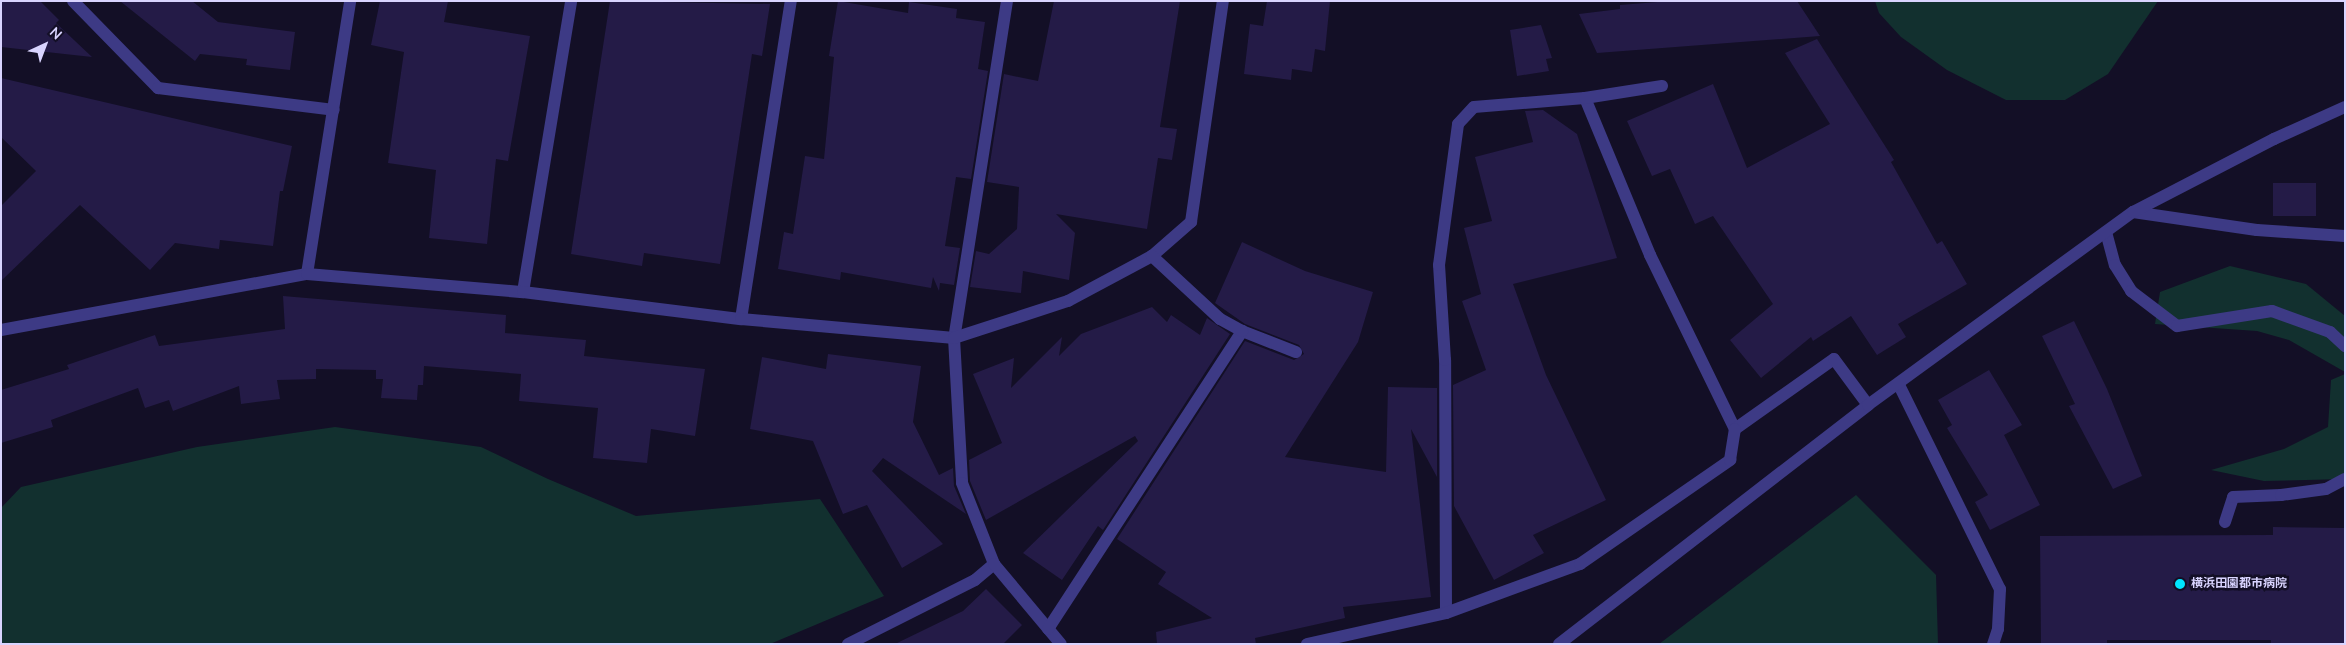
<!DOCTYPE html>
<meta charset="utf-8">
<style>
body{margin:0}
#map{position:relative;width:2346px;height:645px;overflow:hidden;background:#130f26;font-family:"Nunito Sans","Noto Sans JP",sans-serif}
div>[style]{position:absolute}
.green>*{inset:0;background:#12302f}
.building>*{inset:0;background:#241b47;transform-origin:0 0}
.service>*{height:12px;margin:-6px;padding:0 6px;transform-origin:6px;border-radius:6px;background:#3d3a85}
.minor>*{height:12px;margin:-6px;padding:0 6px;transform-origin:6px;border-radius:6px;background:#3d3a85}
.tertiary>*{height:12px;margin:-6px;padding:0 6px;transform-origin:6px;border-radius:6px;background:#3d3a85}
.dots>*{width:14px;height:14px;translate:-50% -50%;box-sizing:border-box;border:2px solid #130f26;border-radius:50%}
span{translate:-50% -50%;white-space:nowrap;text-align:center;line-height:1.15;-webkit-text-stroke:5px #130f26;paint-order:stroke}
.poi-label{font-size:12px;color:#d9d4ff;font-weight:700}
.left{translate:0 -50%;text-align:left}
.frame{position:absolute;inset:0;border:2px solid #d9d4ff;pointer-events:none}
.north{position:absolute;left:20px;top:20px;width:50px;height:50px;-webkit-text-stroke:4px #130f26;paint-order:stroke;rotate:43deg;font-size:14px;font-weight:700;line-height:20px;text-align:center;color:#d9d4ff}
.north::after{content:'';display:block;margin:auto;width:18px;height:22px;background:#d9d4ff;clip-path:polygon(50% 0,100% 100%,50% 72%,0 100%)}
</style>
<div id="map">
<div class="green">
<i style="clip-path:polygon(1875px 1px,2158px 1px,2108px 74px,2065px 100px,2006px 100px,1947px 70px,1901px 37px,1879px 13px)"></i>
<i style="clip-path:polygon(2230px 266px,2306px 284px,2345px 316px,2345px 372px,2289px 340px,2257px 331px,2155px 324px,2160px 292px)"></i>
<i style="clip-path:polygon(2345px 374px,2345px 479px,2264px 481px,2211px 470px,2284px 449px,2328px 427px,2331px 380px)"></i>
<i style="clip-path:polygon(335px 427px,481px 447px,548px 479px,636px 516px,820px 499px,884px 596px,770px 644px,1px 644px,1px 508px,21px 487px,197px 447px)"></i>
<i style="clip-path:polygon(1856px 495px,1936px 575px,1938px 644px,1659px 644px)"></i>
</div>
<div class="building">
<i style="clip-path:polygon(1px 1px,40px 1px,59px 20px,56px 23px,92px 57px,1px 47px)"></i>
<i style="clip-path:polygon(120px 1px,192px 1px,218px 22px,295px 32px,290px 70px,246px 65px,247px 59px,200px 54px,195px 61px)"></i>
<i style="clip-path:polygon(380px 1px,448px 1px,444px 22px,530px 36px,508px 161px,496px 159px,487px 244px,429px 238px,436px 170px,388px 163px,404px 52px,371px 45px)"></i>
<i style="clip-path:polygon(610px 1px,770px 4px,762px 56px,752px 54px,720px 264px,644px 253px,642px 266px,571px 254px)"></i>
<i style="clip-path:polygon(838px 1px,908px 13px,909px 2px,957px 9px,956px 18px,985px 22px,978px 69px,988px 71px,971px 179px,956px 177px,945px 246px,960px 248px,954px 285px,940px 283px,939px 291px,933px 277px,931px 288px,841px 272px,840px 280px,778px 269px,784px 232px,793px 234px,805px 156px,824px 159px,834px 57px,829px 56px)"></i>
<i style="clip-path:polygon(1054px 1px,1180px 1px,1160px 127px,1177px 129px,1172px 160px,1158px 158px,1147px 229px,1056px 214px,1075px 233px,1069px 280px,1023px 271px,1021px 293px,970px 287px,976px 251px,989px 254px,1017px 229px,1019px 187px,987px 182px,1004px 74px,1038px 81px)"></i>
<i style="clip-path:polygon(1267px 1px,1330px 1px,1325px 51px,1315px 49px,1312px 72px,1292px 69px,1291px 80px,1244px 74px,1250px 24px,1263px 26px)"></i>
<i style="clip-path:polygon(1670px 1px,1797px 1px,1820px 36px,1597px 53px,1579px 14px,1620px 9px,1620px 5px)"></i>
<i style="clip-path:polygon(1541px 25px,1552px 58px,1546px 59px,1549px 71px,1517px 76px,1510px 30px)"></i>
<i style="clip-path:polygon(1817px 39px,1894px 160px,1891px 162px,1937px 244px,1942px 241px,1967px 284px,1898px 324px,1906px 337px,1877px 355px,1851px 316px,1813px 341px,1811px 337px,1761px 378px,1730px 340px,1773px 304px,1713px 216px,1695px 224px,1670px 169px,1652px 176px,1627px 121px,1713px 84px,1747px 168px,1830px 124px,1785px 53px)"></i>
<i style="clip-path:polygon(1px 78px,292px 146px,283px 191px,280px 191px,273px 246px,220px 240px,219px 249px,175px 243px,150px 270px,80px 205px,1px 281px,1px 206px,36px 171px,1px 137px)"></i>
<i style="clip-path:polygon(1543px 110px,1577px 134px,1617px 258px,1513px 284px,1546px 375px,1606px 500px,1533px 535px,1544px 553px,1494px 580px,1454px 506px,1453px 385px,1486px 370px,1462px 301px,1481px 294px,1464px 228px,1492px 221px,1475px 157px,1533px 142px,1525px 111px)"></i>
<i style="left:2273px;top:183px;width:43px;height:33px"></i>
<i style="clip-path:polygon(1242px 242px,1305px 271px,1373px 292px,1358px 342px,1285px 457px,1386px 472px,1388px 387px,1437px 388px,1437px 477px,1411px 429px,1431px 597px,1343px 607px,1345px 618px,1255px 638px,1256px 644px,1157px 644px,1156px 632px,1212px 618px,1158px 584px,1166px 572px,1117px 539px,1245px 341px,1294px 360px,1304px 354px,1299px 345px,1245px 324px,1215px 303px)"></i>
<i style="clip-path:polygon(283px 296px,506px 315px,505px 333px,586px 340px,584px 356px,705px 369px,695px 436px,651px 429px,647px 463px,593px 458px,598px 408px,519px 401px,521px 374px,424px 366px,423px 385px,418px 385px,417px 400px,381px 398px,383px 379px,376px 379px,376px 370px,316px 369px,316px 379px,277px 380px,280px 399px,241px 404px,239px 386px,173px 411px,169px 400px,145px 408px,138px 388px,51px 420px,53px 427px,1px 443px,1px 390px,69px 369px,67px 365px,155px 335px,159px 346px,285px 329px)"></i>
<i style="clip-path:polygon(1152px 307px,1167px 322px,1171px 315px,1200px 335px,1207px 318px,1230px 334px,1103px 530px,1098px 526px,1062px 580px,1023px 553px,1138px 441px,1135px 436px,986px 520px,970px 481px,969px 460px,1002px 443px,973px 374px,1014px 358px,1011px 388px,1062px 337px,1059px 356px,1081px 334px)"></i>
<i style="clip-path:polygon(2074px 321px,2107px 389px,2142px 476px,2113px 489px,2069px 406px,2075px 404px,2042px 336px)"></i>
<i style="clip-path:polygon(828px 354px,921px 366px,913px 422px,939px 475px,953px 468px,954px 486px,966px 514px,883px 458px,872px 471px,943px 544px,902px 568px,867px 505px,843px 514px,813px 441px,750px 429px,762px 357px,826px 369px)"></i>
<i style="clip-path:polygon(1989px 370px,2022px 425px,2004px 435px,2040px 505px,1990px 530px,1975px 502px,1988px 495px,1947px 428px,1952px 425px,1938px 400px)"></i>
<i style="clip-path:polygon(2273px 527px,2345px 528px,2345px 644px,2271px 644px,2271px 640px,2107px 640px,2107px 644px,2041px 644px,2040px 536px,2273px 535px)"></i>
<i style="clip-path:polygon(986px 589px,1022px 625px,1003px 644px,895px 644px,963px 611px)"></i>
</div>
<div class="service">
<i style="left:2106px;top:232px;width:34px;rotate:75deg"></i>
<i style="left:2115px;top:265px;width:31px;rotate:58deg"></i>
<i style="left:2131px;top:291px;width:58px;rotate:37.3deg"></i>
<i style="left:2177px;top:326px;width:96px;rotate:-9deg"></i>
<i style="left:2272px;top:311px;width:62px;rotate:19.9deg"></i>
<i style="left:2330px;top:332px;width:21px;rotate:43deg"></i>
<i style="left:1242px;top:331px;width:58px;rotate:21.3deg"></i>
<i style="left:2225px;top:522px;width:26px;rotate:-72deg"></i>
<i style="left:2233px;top:497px;width:48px;rotate:-2.4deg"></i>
<i style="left:2281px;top:495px;width:45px;rotate:-7.6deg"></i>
<i style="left:2326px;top:489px;width:21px;rotate:-28deg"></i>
<i style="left:848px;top:644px;width:142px;rotate:-26.7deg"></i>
<i style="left:975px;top:580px;width:25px;rotate:-40deg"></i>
</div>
<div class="minor">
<i style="left:73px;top:1px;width:122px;rotate:45.7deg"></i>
<i style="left:158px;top:88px;width:177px;rotate:7.1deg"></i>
<i style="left:1007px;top:1px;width:341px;rotate:98.9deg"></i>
<i style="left:954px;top:338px;width:145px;rotate:86.8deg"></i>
<i style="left:962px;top:483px;width:87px;rotate:68.4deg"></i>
<i style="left:994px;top:564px;width:104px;rotate:50.1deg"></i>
<i style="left:1585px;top:98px;width:170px;rotate:67.5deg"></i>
<i style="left:1650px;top:255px;width:194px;rotate:64deg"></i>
<i style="left:1735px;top:429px;width:121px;rotate:-35.3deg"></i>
<i style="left:1834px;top:359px;width:57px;rotate:53.5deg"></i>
<i style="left:2133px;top:212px;width:125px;rotate:8.3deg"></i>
<i style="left:2257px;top:230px;width:88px;rotate:3.9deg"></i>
<i style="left:307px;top:274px;width:276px;rotate:-81deg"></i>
<i style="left:523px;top:292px;width:295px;rotate:-80.6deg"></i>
<i style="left:741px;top:319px;width:322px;rotate:-81.1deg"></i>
<i style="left:1px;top:330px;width:311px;rotate:-10.4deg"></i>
<i style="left:307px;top:274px;width:217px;rotate:4.8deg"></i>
<i style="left:523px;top:292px;width:220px;rotate:7.1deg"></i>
<i style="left:741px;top:319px;width:214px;rotate:5.1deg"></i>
<i style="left:954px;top:338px;width:120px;rotate:-18deg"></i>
<i style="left:1068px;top:301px;width:95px;rotate:-28.2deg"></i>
<i style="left:1152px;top:256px;width:52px;rotate:-41.1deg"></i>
<i style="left:1191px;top:222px;width:223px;rotate:-81.8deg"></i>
<i style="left:1899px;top:385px;width:228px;rotate:63.7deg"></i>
<i style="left:2000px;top:589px;width:40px;rotate:92.9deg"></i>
<i style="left:1998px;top:629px;width:16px;rotate:108deg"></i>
<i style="left:1446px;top:613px;width:253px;rotate:-90.2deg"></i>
<i style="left:1445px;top:360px;width:95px;rotate:-93.6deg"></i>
<i style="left:1439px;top:265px;width:142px;rotate:-82.3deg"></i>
<i style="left:1458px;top:124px;width:23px;rotate:-47deg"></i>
<i style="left:1474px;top:107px;width:111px;rotate:-4.6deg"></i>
<i style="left:1585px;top:98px;width:78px;rotate:-8.9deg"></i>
<i style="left:1048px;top:629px;width:356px;rotate:-56.9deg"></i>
<i style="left:1242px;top:331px;width:25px;rotate:-151deg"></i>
<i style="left:1220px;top:319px;width:93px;rotate:-137.2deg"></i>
<i style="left:1307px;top:644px;width:142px;rotate:-12.6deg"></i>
<i style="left:1446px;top:613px;width:143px;rotate:-20.1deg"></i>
<i style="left:1580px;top:564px;width:183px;rotate:-34.7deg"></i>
<i style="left:1730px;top:460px;width:31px;rotate:-81deg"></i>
</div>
<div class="tertiary">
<i style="left:1559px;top:644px;width:391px;rotate:-37.7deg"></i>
<i style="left:1868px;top:405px;width:328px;rotate:-36.1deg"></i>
<i style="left:2133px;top:212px;width:159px;rotate:-27.4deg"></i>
<i style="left:2274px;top:139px;width:78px;rotate:-24.3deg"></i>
</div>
<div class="dots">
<i style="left:2180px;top:584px;background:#00e5ff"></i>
</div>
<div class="poi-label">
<span class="left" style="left:2191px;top:584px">横浜田園都市病院</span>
</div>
<div class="frame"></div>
<div class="north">N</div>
</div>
